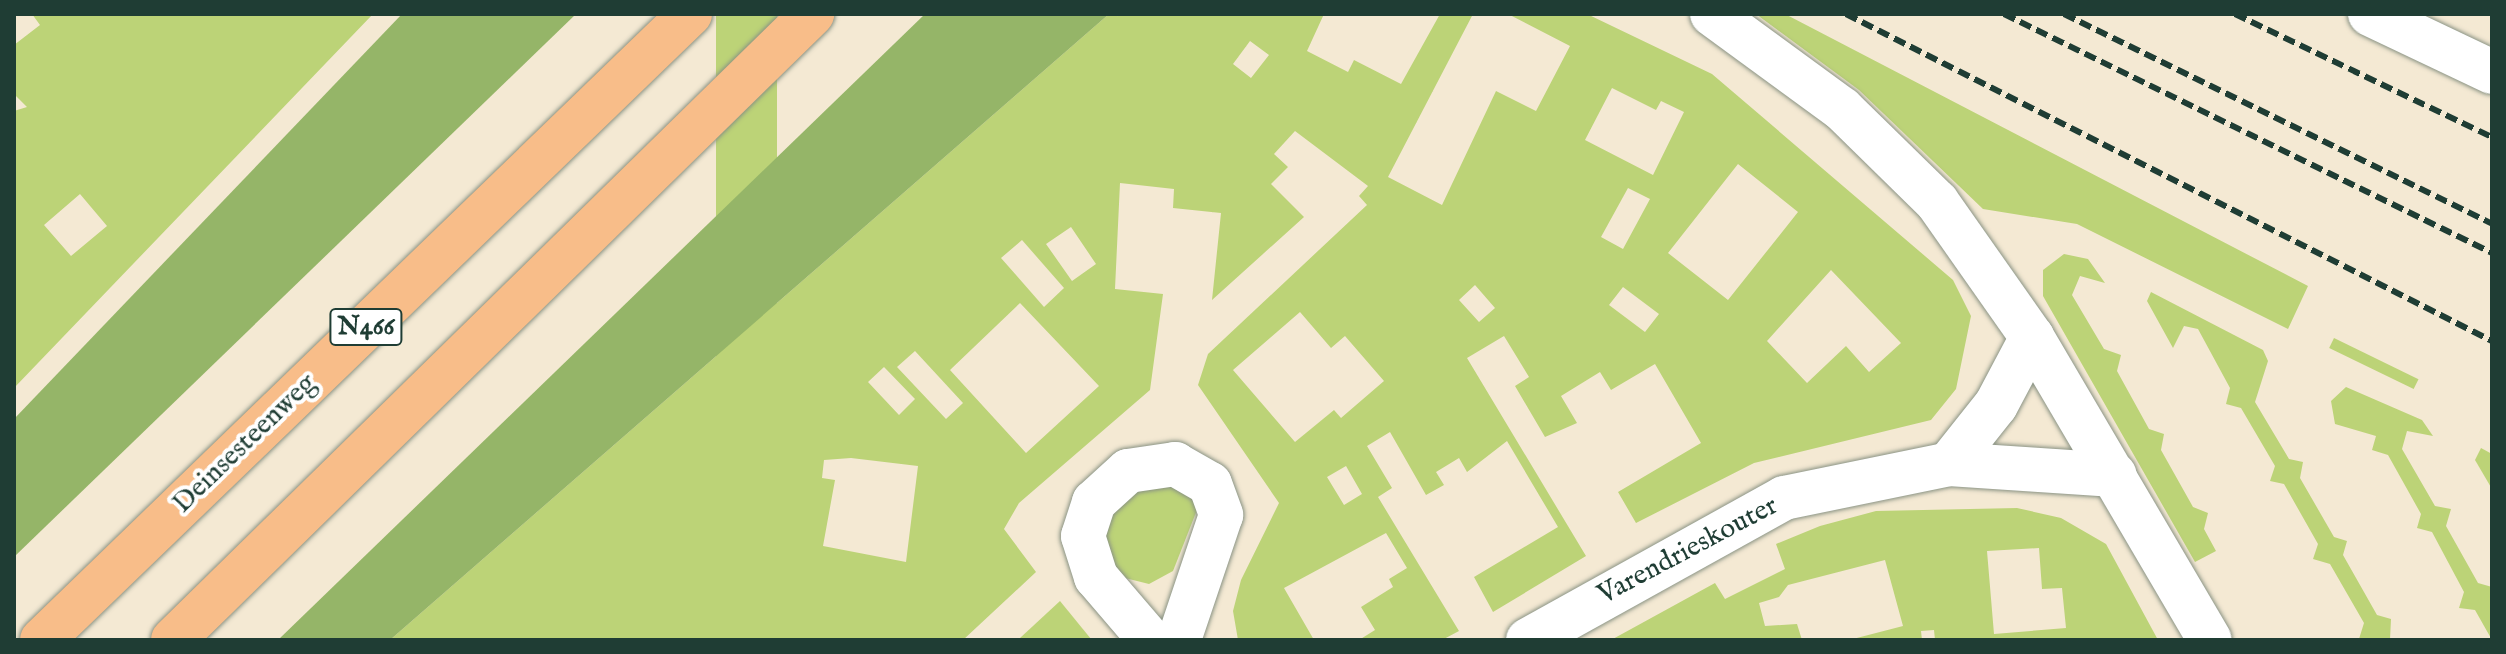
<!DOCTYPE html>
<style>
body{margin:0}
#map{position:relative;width:2506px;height:654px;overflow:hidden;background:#f4e9d3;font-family:"IM FELL English",serif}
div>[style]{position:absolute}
.green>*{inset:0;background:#bcd377;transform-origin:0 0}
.forest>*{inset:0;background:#95b568}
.roads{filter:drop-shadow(0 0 2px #8a9384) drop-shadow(0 0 2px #8a9384)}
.minor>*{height:44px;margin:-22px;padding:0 22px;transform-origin:22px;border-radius:22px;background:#fff}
.tertiary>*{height:44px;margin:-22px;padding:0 22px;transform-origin:22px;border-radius:22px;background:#fff}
.trunk>*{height:44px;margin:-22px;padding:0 22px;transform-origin:22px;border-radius:22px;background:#f8bd89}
.rail>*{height:6px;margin-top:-3px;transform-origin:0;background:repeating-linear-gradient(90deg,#1f3d34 0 12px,transparent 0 18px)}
span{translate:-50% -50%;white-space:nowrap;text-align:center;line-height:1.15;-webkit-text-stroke:8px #fff;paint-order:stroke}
.shield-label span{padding:2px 6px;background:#fff;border:2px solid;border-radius:6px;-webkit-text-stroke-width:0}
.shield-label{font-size:26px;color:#1f3d34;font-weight:700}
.street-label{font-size:28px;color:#1f3d34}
.frame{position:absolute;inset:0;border:16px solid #1f3d34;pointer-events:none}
</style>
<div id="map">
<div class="green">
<i style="clip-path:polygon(evenodd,32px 14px,373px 14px,14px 388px,14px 111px,27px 107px,14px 94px,14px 45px,40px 25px,32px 14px,80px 194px,107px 226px,71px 256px,44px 225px,80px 194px)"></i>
<i style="left:716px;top:14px;width:61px;height:900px"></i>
<i style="clip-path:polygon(evenodd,1109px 14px,1324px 14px,1307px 51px,1348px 72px,1354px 60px,1401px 84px,1440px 14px,1473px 14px,1388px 177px,1442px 205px,1496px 91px,1536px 111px,1570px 46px,1508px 14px,1587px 14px,1712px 74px,1953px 280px,1971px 316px,1956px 389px,1931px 420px,1754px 463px,1636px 523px,1618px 492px,1701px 443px,1655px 364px,1611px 390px,1600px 372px,1561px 396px,1577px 423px,1545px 437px,1515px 386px,1529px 377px,1504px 336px,1467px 358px,1586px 556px,1493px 612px,1474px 577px,1558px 527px,1507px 441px,1467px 472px,1459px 458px,1436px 472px,1444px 485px,1426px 495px,1390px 432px,1367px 446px,1392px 488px,1378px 497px,1459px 631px,1442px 640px,1359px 640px,1375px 630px,1361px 607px,1393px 587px,1389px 579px,1407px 568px,1386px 533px,1284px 588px,1314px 640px,1238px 640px,1233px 611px,1241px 580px,1279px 503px,1198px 385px,1208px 354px,1367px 205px,1359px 196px,1368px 186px,1295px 131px,1274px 154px,1288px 167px,1271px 184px,1304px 217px,1212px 300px,1221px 213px,1173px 208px,1174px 189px,1120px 183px,1115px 289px,1163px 294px,1150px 390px,1019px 503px,1004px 529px,1036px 572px,963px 640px,390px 640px,1109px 14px,1250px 41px,1269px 55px,1251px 78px,1233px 64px,1250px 41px,1109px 14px,1612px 88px,1656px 110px,1661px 101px,1684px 112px,1653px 175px,1585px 140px,1612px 88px,1109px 14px,1738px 164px,1798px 212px,1728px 300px,1668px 253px,1738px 164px,1109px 14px,1628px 188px,1650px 199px,1623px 249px,1601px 237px,1628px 188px,1109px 14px,1071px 227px,1096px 264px,1072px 281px,1046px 244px,1071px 227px,1109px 14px,1022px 240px,1064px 288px,1044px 307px,1001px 258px,1022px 240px,1109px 14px,1831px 270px,1901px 343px,1869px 372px,1846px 346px,1807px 383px,1767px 341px,1831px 270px,1109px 14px,1475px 285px,1495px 308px,1479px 322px,1459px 300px,1475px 285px,1109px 14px,1623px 287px,1659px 314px,1645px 332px,1609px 305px,1623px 287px,1109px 14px,1020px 303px,1099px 386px,1026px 453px,950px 370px,1020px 303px,1109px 14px,1300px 312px,1331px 348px,1345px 336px,1384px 381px,1341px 418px,1334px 410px,1295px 442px,1233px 370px,1300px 312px,1109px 14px,915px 351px,963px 403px,946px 419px,897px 367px,915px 351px,1109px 14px,884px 367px,915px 399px,899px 415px,868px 382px,884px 367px,1109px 14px,851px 458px,918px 466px,906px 562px,823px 546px,835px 480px,822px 478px,824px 460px,851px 458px,1109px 14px,1346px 466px,1362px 494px,1344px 505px,1327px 477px,1346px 466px)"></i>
<i style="clip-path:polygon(1756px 14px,1785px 14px,2308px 286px,2288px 329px,2077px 224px,1983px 209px,1859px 90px)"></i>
<i style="clip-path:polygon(2064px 254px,2088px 259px,2105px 283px,2080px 276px,2072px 295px,2104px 349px,2121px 355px,2117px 371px,2149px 429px,2164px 434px,2161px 450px,2193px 507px,2208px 513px,2204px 529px,2216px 551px,2195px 562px,2043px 296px,2043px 270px)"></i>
<i style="clip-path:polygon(2151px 292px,2263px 350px,2268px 361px,2255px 402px,2289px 459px,2303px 462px,2300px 478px,2334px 537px,2347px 541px,2343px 555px,2377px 615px,2391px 619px,2390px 640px,2359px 639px,2364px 623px,2330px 564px,2313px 559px,2318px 544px,2284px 484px,2270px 481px,2275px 466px,2241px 408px,2226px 404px,2230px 388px,2198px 329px,2184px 326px,2173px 348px,2147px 301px)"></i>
<i style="left:2334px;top:338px;width:94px;height:11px;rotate:26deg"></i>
<i style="clip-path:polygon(2346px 387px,2422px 420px,2433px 436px,2407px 431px,2402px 449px,2435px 506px,2451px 509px,2446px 526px,2478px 583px,2492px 587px,2492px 640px,2475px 610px,2459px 608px,2464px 592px,2432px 532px,2417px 528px,2421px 514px,2388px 455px,2372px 450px,2376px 436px,2335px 424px,2331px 401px)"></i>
<i style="clip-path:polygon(2481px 448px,2492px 454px,2492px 489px,2475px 460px)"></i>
<i style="clip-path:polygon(1149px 479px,1191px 491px,1197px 510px,1173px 571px,1149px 584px,1121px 577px,1102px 553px,1100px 526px)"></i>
<i style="clip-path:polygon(evenodd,2017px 508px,2061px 518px,2106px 544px,2158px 640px,1935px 640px,1934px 630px,1921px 631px,1922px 640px,1849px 640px,1903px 626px,1885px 560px,1788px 585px,1779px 597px,1759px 603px,1765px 626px,1797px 624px,1802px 640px,1611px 640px,1715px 583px,1725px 599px,1785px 569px,1776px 544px,1820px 526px,1876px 511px,2017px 508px,2039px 548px,2042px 589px,2062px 588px,2066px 628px,1994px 634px,1987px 551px,2039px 548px)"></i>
<i style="clip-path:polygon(1060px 601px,1091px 639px,1022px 640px,1020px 638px)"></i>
</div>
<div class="forest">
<i style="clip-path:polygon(402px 14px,576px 14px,14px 557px,14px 419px)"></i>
<i style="clip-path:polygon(925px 14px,1109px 14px,390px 640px,278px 640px)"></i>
</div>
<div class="roads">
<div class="minor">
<i style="left:2370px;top:14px;width:135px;rotate:25.4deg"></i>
<i style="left:1949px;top:464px;width:75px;rotate:-51.5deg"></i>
<i style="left:1996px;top:405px;width:77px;rotate:-62.1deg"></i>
<i style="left:1150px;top:640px;width:83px;rotate:-130.6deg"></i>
<i style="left:1096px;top:577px;width:43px;rotate:-107.6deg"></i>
<i style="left:1083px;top:536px;width:36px;rotate:-72deg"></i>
<i style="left:1094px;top:502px;width:46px;rotate:-42.4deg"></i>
<i style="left:1128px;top:471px;width:48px;rotate:-8.5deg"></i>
<i style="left:1175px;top:464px;width:40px;rotate:29.7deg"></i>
<i style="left:1210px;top:484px;width:33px;rotate:70deg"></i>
<i style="left:1221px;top:515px;width:132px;rotate:108.6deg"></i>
<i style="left:1528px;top:640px;width:293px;rotate:-29deg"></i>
<i style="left:1784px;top:498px;width:168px;rotate:-11.6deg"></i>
<i style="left:1949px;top:464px;width:166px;rotate:3.8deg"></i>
</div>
<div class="tertiary">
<i style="left:1712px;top:14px;width:161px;rotate:36.2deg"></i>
<i style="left:1842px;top:109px;width:133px;rotate:44.4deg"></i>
<i style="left:1937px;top:202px;width:165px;rotate:54.9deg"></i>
<i style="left:2032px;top:337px;width:351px;rotate:59.6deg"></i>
</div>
<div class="trunk">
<i style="left:42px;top:640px;width:901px;rotate:-44.01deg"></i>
<i style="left:173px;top:640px;width:895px;rotate:-44.41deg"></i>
</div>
</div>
<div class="rail">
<i style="left:1846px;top:14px;width:724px;rotate:26.85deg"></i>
<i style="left:2004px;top:14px;width:543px;rotate:26.09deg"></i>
<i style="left:2064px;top:14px;width:477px;rotate:26.1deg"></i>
<i style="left:2235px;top:14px;width:285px;rotate:25.6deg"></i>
</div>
<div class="shield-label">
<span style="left:366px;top:327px">N466</span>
</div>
<div class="street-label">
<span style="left:245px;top:444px;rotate:-44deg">Deinsesteenweg</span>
<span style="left:1688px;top:551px;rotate:-28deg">Varendrieskouter</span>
</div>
<div class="frame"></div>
</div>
